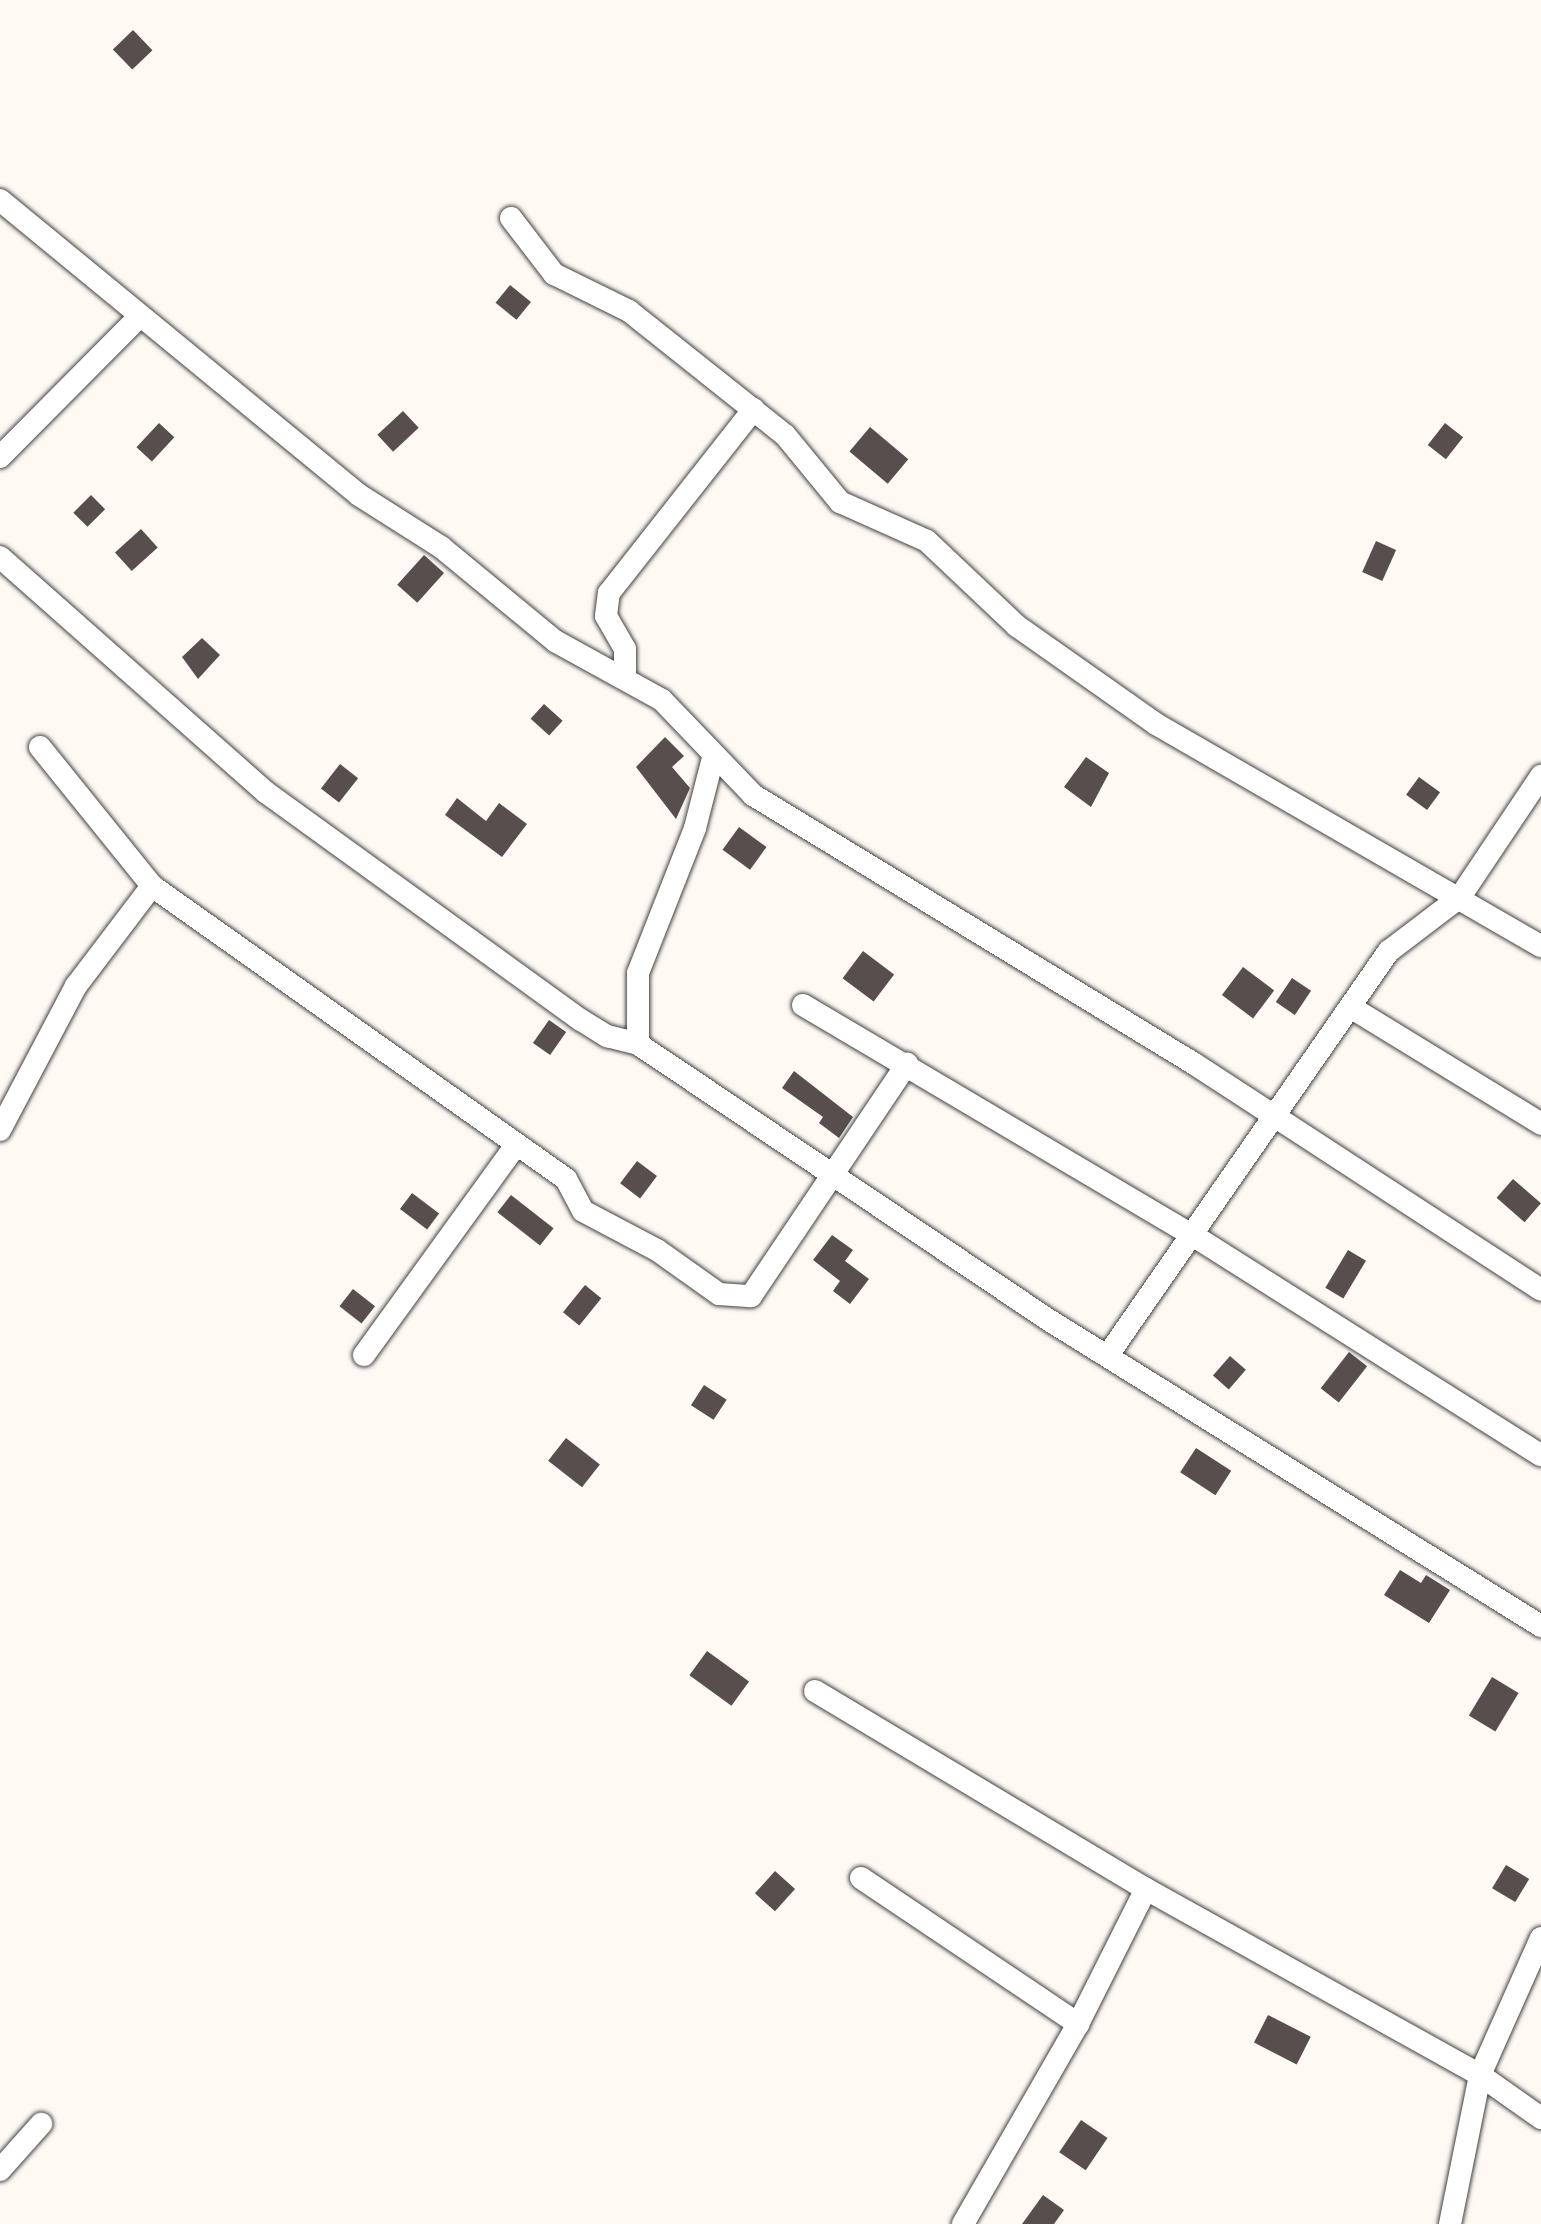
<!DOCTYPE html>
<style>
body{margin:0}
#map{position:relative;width:1541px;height:2224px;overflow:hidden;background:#fef9f3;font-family:Lora,serif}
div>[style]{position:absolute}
.building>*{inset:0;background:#574e4d;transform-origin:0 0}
.roads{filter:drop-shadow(0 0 2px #424242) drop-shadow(0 0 2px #424242)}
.minor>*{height:22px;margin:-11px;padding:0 11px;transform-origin:11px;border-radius:11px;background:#fff}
span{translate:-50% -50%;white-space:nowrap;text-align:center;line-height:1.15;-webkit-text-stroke:10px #fff;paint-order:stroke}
</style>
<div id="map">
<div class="building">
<i style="left:133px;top:30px;width:28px;height:28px;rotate:46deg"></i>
<i style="left:510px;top:285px;width:27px;height:23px;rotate:39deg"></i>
<i style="left:403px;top:411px;width:23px;height:35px;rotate:47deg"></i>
<i style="left:159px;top:423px;width:21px;height:33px;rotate:43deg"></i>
<i style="left:1445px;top:423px;width:23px;height:28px;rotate:38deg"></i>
<i style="left:870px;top:427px;width:50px;height:32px;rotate:40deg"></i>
<i style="left:91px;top:495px;width:20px;height:25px;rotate:45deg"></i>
<i style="left:141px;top:529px;width:25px;height:35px;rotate:48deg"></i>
<i style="left:1376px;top:541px;width:22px;height:34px;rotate:24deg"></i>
<i style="left:424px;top:555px;width:27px;height:40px;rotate:42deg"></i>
<i style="clip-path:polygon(202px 638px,220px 655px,198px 679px,182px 657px)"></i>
<i style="left:544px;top:704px;width:25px;height:20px;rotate:42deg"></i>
<i style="clip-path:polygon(665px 737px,684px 756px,672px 767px,690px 788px,676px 819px,636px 767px)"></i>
<i style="clip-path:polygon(1086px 757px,1109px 773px,1091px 807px,1064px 787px)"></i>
<i style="left:340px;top:764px;width:23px;height:31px;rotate:38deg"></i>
<i style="left:1419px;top:777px;width:26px;height:22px;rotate:36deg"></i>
<i style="clip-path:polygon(457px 798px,486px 821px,499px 803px,527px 824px,502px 857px,445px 815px)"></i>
<i style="left:739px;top:827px;width:34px;height:28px;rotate:36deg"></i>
<i style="left:863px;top:951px;width:39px;height:34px;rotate:37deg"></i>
<i style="left:1243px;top:967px;width:39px;height:35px;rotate:37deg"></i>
<i style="left:1292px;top:978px;width:23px;height:29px;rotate:34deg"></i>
<i style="left:549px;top:1020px;width:21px;height:28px;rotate:35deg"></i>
<i style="clip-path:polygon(794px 1071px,853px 1117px,839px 1138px,819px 1123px,823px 1117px,782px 1088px)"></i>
<i style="left:637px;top:1161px;width:25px;height:28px;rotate:37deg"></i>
<i style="left:1513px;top:1179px;width:37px;height:25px;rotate:41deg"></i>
<i style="left:412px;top:1193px;width:34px;height:20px;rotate:37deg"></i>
<i style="left:511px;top:1195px;width:54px;height:22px;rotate:38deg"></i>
<i style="clip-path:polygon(832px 1235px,853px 1250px,845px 1261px,869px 1279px,850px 1304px,833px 1291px,840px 1281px,813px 1260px)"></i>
<i style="left:1348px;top:1250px;width:21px;height:44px;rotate:31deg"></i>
<i style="left:585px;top:1285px;width:21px;height:35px;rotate:39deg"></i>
<i style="left:353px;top:1289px;width:28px;height:22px;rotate:38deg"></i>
<i style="left:1349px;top:1352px;width:23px;height:46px;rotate:38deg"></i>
<i style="left:1230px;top:1356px;width:21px;height:26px;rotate:41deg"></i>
<i style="left:704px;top:1385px;width:27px;height:24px;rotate:33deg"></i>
<i style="left:566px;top:1438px;width:43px;height:29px;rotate:38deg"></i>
<i style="left:1196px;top:1448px;width:42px;height:29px;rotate:33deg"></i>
<i style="clip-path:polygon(1400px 1570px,1421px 1583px,1426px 1575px,1450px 1590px,1429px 1623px,1384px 1595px)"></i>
<i style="left:707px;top:1651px;width:52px;height:30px;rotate:36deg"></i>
<i style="left:1492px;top:1677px;width:31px;height:45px;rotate:31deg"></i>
<i style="left:1506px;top:1865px;width:27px;height:27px;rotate:31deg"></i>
<i style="left:775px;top:1871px;width:27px;height:30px;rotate:42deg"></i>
<i style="left:1268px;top:2015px;width:48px;height:31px;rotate:27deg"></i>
<i style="left:1081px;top:2120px;width:32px;height:39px;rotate:34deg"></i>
<i style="clip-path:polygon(1043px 2195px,1064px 2210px,1054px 2224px,1022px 2224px)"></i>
</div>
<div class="roads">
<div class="minor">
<i style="left:0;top:200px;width:465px;rotate:39.4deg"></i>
<i style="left:359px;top:495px;width:97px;rotate:32.4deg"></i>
<i style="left:441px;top:547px;width:148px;rotate:39.5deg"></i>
<i style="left:555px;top:641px;width:122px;rotate:28.9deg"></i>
<i style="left:662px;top:700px;width:132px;rotate:46.2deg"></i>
<i style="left:753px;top:795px;width:515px;rotate:31.35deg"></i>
<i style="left:1193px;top:1063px;width:415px;rotate:33.1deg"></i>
<i style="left:511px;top:218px;width:71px;rotate:52.5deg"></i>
<i style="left:554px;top:274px;width:84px;rotate:26.3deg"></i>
<i style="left:629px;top:311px;width:199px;rotate:38.5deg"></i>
<i style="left:785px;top:435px;width:87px;rotate:50.6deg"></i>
<i style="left:840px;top:502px;width:95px;rotate:24.1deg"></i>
<i style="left:927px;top:541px;width:124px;rotate:43.4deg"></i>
<i style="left:1017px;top:626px;width:170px;rotate:35.2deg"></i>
<i style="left:1156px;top:724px;width:444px;rotate:30deg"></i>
<i style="left:0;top:457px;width:199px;rotate:-45.2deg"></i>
<i style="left:0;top:557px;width:356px;rotate:41.5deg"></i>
<i style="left:267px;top:793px;width:387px;rotate:35.9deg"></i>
<i style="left:581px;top:1020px;width:31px;rotate:32deg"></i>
<i style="left:607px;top:1036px;width:32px;rotate:14deg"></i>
<i style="left:638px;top:1044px;width:499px;rotate:33.9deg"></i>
<i style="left:1052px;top:1322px;width:576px;rotate:31.87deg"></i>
<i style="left:625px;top:675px;width:26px;rotate:-90deg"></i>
<i style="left:625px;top:649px;width:38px;rotate:-120deg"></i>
<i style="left:606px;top:616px;width:23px;rotate:-83deg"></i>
<i style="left:609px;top:593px;width:234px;rotate:-51.8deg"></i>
<i style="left:40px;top:747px;width:179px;rotate:51.1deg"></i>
<i style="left:152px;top:886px;width:507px;rotate:35.29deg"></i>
<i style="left:566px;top:1179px;width:36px;rotate:62deg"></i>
<i style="left:583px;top:1211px;width:84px;rotate:27.8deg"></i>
<i style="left:657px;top:1250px;width:76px;rotate:35.4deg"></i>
<i style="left:719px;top:1294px;width:32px;rotate:4deg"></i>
<i style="left:751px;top:1296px;width:280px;rotate:-56.1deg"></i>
<i style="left:803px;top:1005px;width:454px;rotate:30.6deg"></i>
<i style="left:1194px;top:1236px;width:410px;rotate:32.3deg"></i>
<i style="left:1352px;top:1008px;width:222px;rotate:31.5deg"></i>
<i style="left:638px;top:1044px;width:71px;rotate:-90deg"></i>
<i style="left:638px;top:973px;width:156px;rotate:-68.5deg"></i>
<i style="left:695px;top:828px;width:72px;rotate:-75.6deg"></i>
<i style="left:0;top:1130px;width:163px;rotate:-62.2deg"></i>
<i style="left:76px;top:986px;width:126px;rotate:-52.8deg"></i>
<i style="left:364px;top:1355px;width:256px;rotate:-54.1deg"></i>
<i style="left:1108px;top:1355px;width:492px;rotate:-55.2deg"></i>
<i style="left:1389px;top:951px;width:89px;rotate:-37.3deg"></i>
<i style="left:1460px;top:897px;width:146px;rotate:-56.2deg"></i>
<i style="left:815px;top:1691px;width:386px;rotate:30.9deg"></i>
<i style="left:1146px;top:1889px;width:382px;rotate:29.1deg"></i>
<i style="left:1480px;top:2075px;width:75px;rotate:35.2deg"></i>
<i style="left:861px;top:1878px;width:262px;rotate:33.9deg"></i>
<i style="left:0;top:2170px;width:62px;rotate:-48.3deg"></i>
<i style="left:963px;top:2224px;width:231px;rotate:-60.1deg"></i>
<i style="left:1078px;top:2024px;width:151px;rotate:-63.3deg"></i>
<i style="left:1450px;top:2224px;width:152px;rotate:-78.6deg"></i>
<i style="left:1480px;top:2075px;width:150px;rotate:-66deg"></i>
</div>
</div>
</div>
